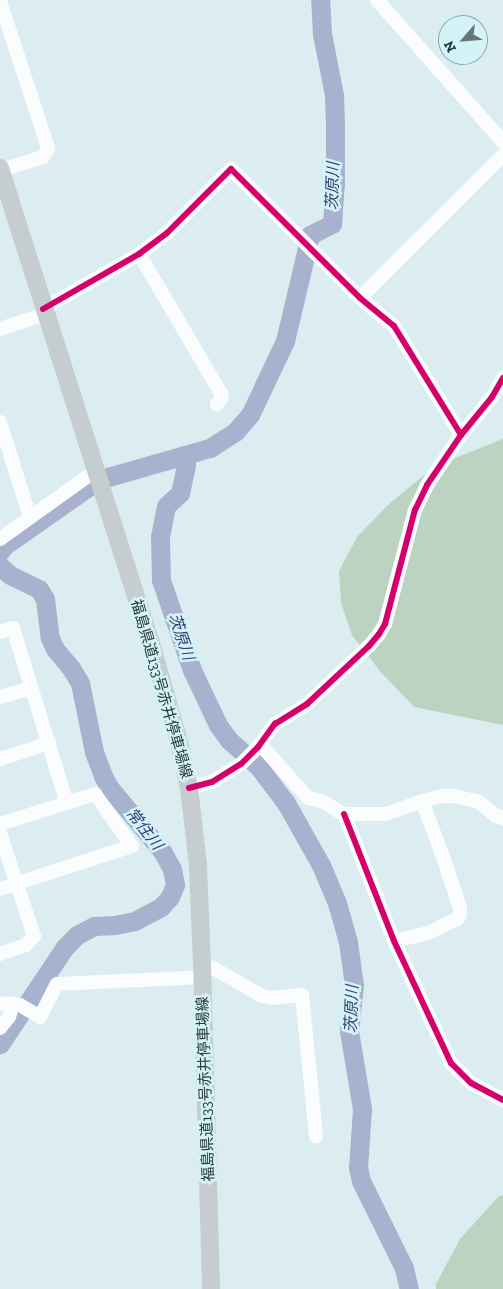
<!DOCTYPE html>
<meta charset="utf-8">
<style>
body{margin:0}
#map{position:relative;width:503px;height:1289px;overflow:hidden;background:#dbedf0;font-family:"Zilla Slab","Noto Sans JP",serif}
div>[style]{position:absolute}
.forest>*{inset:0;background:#bbd3c0}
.river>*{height:19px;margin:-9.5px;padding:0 9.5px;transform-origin:9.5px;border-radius:9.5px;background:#a8b1ce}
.minor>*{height:14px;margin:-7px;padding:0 7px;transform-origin:7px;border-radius:7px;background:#fafcfd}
.major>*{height:18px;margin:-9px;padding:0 9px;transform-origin:9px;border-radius:9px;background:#c6cdd0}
.cycleway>*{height:6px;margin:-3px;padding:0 3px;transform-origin:3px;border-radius:3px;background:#d6006c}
span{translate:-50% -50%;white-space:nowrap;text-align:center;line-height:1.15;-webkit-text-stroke:5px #d3f3f8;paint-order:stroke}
.street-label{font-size:15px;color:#293537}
.water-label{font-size:16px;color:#393b71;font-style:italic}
.north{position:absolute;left:438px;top:15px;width:50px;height:50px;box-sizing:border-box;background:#d3f3f8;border:1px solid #8fa7ab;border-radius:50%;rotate:243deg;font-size:14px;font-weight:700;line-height:20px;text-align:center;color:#293537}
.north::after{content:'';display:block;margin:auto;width:18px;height:22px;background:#677578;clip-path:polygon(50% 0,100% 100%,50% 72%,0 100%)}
</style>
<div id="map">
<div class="forest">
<i style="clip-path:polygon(503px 439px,503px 725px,414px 707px,380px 671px,352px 635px,341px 603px,339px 571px,357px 537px,389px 504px,435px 466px)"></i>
<i style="clip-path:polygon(503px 1195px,503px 1289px,436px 1289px,436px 1284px,460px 1239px,498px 1197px)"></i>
</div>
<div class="river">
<i style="left:183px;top:455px;width:10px;rotate:73deg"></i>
<i style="left:186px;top:465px;width:29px;rotate:102deg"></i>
<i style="left:180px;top:493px;width:19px;rotate:137deg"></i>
<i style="left:166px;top:506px;width:32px;rotate:101deg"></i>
<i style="left:160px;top:537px;width:43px;rotate:88.7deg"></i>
<i style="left:161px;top:580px;width:95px;rotate:71deg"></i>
<i style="left:192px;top:670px;width:61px;rotate:64.7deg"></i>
<i style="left:218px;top:725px;width:19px;rotate:54deg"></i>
<i style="left:229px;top:740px;width:39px;rotate:42deg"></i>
<i style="left:258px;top:766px;width:46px;rotate:52.9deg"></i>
<i style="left:286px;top:803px;width:71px;rotate:60.6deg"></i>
<i style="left:321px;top:865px;width:41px;rotate:67.2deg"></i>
<i style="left:337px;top:903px;width:41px;rotate:74.2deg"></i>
<i style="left:348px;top:942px;width:43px;rotate:82.1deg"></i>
<i style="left:354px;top:985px;width:46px;rotate:96.2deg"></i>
<i style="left:349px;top:1031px;width:79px;rotate:80.5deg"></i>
<i style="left:362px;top:1109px;width:58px;rotate:93.9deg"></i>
<i style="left:358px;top:1167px;width:14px;rotate:78deg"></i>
<i style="left:361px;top:1181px;width:97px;rotate:63.7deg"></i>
<i style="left:404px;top:1268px;width:22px;rotate:77deg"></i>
<i style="left:0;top:552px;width:7px;rotate:-56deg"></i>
<i style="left:4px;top:546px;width:106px;rotate:-35deg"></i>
<i style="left:91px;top:485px;width:19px;rotate:-25deg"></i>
<i style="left:108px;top:477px;width:106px;rotate:-15.9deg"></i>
<i style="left:210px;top:448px;width:30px;rotate:-33deg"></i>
<i style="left:235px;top:432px;width:23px;rotate:-49deg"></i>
<i style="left:250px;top:415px;width:82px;rotate:-64.7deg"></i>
<i style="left:285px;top:341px;width:109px;rotate:-76.7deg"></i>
<i style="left:310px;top:235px;width:25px;rotate:-27deg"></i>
<i style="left:332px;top:224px;width:39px;rotate:-86deg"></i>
<i style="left:335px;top:185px;width:62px;rotate:-90deg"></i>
<i style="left:335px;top:123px;width:28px;rotate:-92deg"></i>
<i style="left:334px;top:95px;width:62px;rotate:-101.1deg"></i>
<i style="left:322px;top:34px;width:34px;rotate:-93deg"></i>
<i style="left:0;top:566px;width:13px;rotate:42deg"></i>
<i style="left:10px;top:575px;width:32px;rotate:26deg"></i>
<i style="left:39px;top:589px;width:12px;rotate:59deg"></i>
<i style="left:45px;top:599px;width:39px;rotate:83deg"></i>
<i style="left:50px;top:638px;width:12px;rotate:66deg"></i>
<i style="left:55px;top:649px;width:25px;rotate:50deg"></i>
<i style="left:71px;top:668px;width:17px;rotate:59deg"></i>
<i style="left:80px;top:683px;width:70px;rotate:78.5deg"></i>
<i style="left:94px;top:752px;width:26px;rotate:69deg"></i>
<i style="left:103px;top:776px;width:13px;rotate:61deg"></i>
<i style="left:109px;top:787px;width:83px;rotate:50.4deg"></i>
<i style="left:162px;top:851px;width:21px;rotate:61deg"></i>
<i style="left:172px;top:869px;width:16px;rotate:79deg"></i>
<i style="left:175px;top:885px;width:13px;rotate:113deg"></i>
<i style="left:170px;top:897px;width:13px;rotate:132deg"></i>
<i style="left:161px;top:907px;width:30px;rotate:152deg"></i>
<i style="left:135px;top:921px;width:20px;rotate:169deg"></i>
<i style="left:115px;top:925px;width:21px;rotate:177deg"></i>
<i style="left:94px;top:926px;width:19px;rotate:152deg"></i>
<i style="left:77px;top:935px;width:17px;rotate:135deg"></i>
<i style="left:65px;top:947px;width:117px;rotate:123.8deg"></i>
</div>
<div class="minor">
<i style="left:377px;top:0;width:190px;rotate:48.4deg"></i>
<i style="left:0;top:1px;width:155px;rotate:71.9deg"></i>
<i style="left:48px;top:148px;width:10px;rotate:119deg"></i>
<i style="left:43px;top:157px;width:44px;rotate:162.8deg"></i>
<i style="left:139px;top:254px;width:161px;rotate:59.5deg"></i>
<i style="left:221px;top:393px;width:4px;rotate:76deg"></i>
<i style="left:222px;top:397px;width:9px;rotate:126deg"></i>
<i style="left:360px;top:298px;width:202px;rotate:-45deg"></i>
<i style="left:43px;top:309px;width:111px;rotate:-29.8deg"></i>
<i style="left:139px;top:254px;width:34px;rotate:-37deg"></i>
<i style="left:166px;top:234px;width:92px;rotate:-45deg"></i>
<i style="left:231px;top:169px;width:182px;rotate:45deg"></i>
<i style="left:360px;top:298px;width:44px;rotate:39.5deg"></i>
<i style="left:394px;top:326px;width:128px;rotate:58.4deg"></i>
<i style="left:0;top:329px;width:47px;rotate:-18.4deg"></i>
<i style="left:0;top:422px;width:100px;rotate:72.5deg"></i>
<i style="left:0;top:539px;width:117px;rotate:-35.6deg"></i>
<i style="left:0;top:632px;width:14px;rotate:-17deg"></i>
<i style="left:13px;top:628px;width:183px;rotate:72.9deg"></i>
<i style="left:0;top:697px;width:32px;rotate:-16deg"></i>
<i style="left:260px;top:744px;width:72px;rotate:48.4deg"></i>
<i style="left:308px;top:798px;width:14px;rotate:12deg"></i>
<i style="left:322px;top:801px;width:26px;rotate:31deg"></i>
<i style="left:344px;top:814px;width:42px"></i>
<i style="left:386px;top:814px;width:38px;rotate:-20deg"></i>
<i style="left:422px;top:801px;width:21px;rotate:-14deg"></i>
<i style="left:442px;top:796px;width:13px"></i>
<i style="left:455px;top:796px;width:25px;rotate:14deg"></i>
<i style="left:479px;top:802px;width:22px;rotate:39deg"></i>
<i style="left:496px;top:816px;width:7px;rotate:16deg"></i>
<i style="left:0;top:759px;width:52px;rotate:-18.1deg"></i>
<i style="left:189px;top:788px;width:24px;rotate:-15deg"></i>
<i style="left:212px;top:782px;width:34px;rotate:-32deg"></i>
<i style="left:241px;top:764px;width:24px;rotate:-45deg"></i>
<i style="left:258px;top:747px;width:29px;rotate:-54deg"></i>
<i style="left:275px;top:724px;width:38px;rotate:-32deg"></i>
<i style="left:307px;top:704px;width:85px;rotate:-43.1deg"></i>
<i style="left:369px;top:646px;width:16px;rotate:-50deg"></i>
<i style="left:379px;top:634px;width:12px;rotate:-59deg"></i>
<i style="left:385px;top:624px;width:118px;rotate:-75.3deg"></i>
<i style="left:415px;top:510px;width:28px;rotate:-64deg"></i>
<i style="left:427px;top:485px;width:60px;rotate:-55.8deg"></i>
<i style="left:461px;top:435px;width:49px;rotate:-50.8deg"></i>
<i style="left:492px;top:397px;width:22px;rotate:-60deg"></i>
<i style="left:344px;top:814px;width:136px;rotate:68.5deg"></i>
<i style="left:394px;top:941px;width:135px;rotate:65deg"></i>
<i style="left:451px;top:1063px;width:28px;rotate:45deg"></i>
<i style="left:471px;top:1083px;width:36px;rotate:28deg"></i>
<i style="left:0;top:824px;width:100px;rotate:-17.5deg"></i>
<i style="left:95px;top:794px;width:64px;rotate:54.6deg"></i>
<i style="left:132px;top:846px;width:139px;rotate:162deg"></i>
<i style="left:0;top:833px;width:108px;rotate:71.7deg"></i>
<i style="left:34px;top:936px;width:12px;rotate:132deg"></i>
<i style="left:26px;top:945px;width:28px;rotate:161deg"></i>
<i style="left:394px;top:941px;width:35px;rotate:-13deg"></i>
<i style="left:428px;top:933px;width:32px;rotate:-26deg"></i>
<i style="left:457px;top:919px;width:5px;rotate:-53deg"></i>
<i style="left:460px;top:915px;width:7px;rotate:-90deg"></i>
<i style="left:460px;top:908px;width:60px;rotate:-108.4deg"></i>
<i style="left:441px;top:851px;width:53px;rotate:-110.8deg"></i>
<i style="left:202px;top:964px;width:12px;rotate:20deg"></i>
<i style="left:213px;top:968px;width:56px;rotate:29.7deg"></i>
<i style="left:262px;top:996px;width:10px;rotate:11deg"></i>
<i style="left:272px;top:998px;width:30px;rotate:-6deg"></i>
<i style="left:302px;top:995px;width:142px;rotate:84.3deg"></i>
<i style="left:0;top:1003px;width:20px;rotate:6deg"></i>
<i style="left:20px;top:1005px;width:23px;rotate:31deg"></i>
<i style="left:40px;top:1017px;width:37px;rotate:-63deg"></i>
<i style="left:57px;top:984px;width:146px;rotate:-2.7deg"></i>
<i style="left:0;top:1028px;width:14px;rotate:-51deg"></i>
<i style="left:9px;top:1017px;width:14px;rotate:-73deg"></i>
</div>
<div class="major">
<i style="left:0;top:168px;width:503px;rotate:72.39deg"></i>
<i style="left:152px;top:647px;width:99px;rotate:74.1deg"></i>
<i style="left:179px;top:742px;width:47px;rotate:77.7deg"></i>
<i style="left:189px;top:788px;width:78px;rotate:83.3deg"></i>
<i style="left:198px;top:865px;width:99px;rotate:87.7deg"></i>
<i style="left:202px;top:964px;width:325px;rotate:88.4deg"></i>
</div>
<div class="cycleway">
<i style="left:43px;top:309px;width:111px;rotate:-29.8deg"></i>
<i style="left:139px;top:254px;width:34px;rotate:-37deg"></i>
<i style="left:166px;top:234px;width:92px;rotate:-45deg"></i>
<i style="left:231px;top:169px;width:182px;rotate:45deg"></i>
<i style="left:360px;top:298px;width:44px;rotate:39.5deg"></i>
<i style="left:394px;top:326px;width:128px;rotate:58.4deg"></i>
<i style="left:189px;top:788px;width:24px;rotate:-15deg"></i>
<i style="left:212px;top:782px;width:34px;rotate:-32deg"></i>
<i style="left:241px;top:764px;width:24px;rotate:-45deg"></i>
<i style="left:258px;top:747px;width:29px;rotate:-54deg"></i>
<i style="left:275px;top:724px;width:38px;rotate:-32deg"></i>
<i style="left:307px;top:704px;width:85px;rotate:-43.1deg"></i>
<i style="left:369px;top:646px;width:16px;rotate:-50deg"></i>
<i style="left:379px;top:634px;width:12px;rotate:-59deg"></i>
<i style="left:385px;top:624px;width:118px;rotate:-75.3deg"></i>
<i style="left:415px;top:510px;width:28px;rotate:-64deg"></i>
<i style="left:427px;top:485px;width:60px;rotate:-55.8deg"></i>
<i style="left:461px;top:435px;width:49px;rotate:-50.8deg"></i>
<i style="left:492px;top:397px;width:22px;rotate:-60deg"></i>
<i style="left:344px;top:814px;width:136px;rotate:68.5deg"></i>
<i style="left:394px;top:941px;width:135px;rotate:65deg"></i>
<i style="left:451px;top:1063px;width:28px;rotate:45deg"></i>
<i style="left:471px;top:1083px;width:36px;rotate:28deg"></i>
</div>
<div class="street-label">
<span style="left:161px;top:689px;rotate:74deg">福島県道133号赤井停車場線</span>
<span style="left:206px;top:1089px;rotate:-92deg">福島県道133号赤井停車場線</span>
</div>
<div class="water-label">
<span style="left:333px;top:186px;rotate:-88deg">茨原川</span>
<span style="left:181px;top:637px;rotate:71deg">茨原川</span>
<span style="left:144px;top:829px;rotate:52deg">常住川</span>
<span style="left:352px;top:1009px;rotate:-88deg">茨原川</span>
</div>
<div class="north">N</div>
</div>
